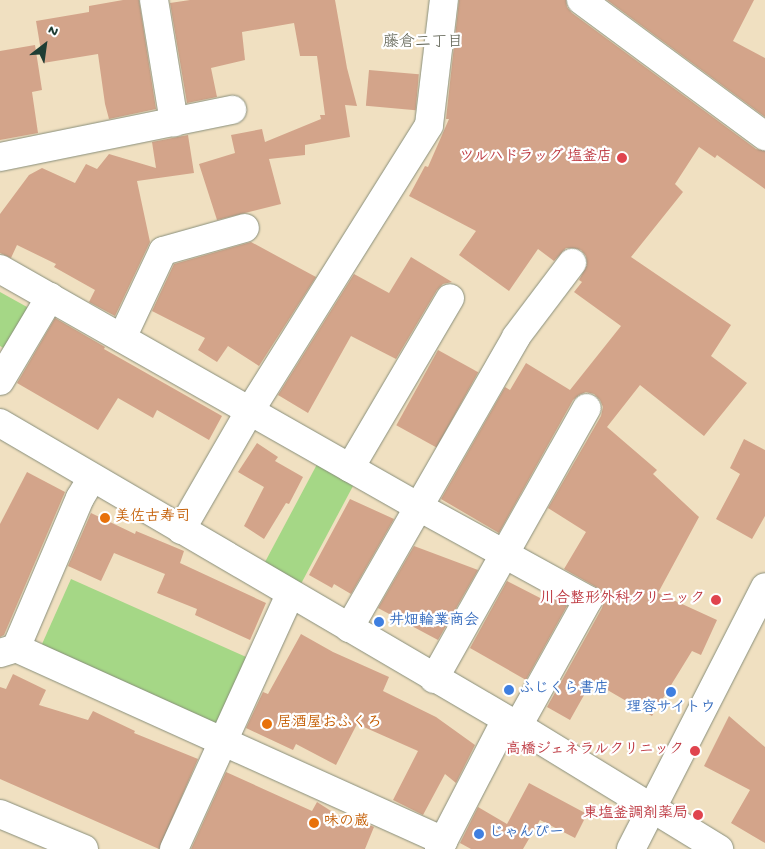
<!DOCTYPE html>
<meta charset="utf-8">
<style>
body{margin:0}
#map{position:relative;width:765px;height:849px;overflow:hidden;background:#f0e0c1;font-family:"Gochi Hand","Klee One",sans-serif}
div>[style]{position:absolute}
.green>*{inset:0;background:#a5d786;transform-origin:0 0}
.building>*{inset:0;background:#d3a48a;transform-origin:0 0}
.roads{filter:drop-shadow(0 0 1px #888e7a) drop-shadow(0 0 1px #888e7a)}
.minor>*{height:28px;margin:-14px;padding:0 14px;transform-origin:14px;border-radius:14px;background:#fff}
.dots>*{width:14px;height:14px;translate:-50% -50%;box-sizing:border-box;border:2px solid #fff;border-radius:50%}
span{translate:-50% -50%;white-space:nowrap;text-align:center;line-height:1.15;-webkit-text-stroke:4.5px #fff;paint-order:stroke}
.health-label{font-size:15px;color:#be3a42;font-weight:700}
.right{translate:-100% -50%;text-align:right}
.food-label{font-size:15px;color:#c56008;font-weight:700}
.left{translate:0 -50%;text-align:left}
.shop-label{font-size:15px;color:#366cbe;font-weight:700}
.neighbourhood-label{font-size:16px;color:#5e6152}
.north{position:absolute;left:20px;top:20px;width:50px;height:50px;-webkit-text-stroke:4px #fff;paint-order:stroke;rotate:30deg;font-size:14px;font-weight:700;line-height:20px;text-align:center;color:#1f3d34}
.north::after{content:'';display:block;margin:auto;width:18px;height:22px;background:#1f3d34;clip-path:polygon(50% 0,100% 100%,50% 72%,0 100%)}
</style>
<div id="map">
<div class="green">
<i style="clip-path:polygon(0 292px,27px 307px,28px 320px,8px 351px,0 346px)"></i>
<i style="left:323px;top:453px;width:42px;height:138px;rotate:28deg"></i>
<i style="left:71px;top:579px;width:193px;height:86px;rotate:24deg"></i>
</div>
<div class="building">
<i style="clip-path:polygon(123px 0,139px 0,156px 109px,109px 119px,105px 104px,98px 54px,43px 63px,36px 21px,89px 12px,89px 6px)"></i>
<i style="clip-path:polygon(190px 0,335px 0,347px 68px,357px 106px,345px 105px,350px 137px,305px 145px,305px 155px,269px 159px,281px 204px,217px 220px,199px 164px,235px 153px,231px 135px,262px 129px,265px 142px,321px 119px,320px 115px,325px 115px,317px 56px,300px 56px,294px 23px,242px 32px,245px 60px,211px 68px,217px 97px,187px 103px,170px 3px)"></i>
<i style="clip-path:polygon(459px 0,566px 0,567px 7px,572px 13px,756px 149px,765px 151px,765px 189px,717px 155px,715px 158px,699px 147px,675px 184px,683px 192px,631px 257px,731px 325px,711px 356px,747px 383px,704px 436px,640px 385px,607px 427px,657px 470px,653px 474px,699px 517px,658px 593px,717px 620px,701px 655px,692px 651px,652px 716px,592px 681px,570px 720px,547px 707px,602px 608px,604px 600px,602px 592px,596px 587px,564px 569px,586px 532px,548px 508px,601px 416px,603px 407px,600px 400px,594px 394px,586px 392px,579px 395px,573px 400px,499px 533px,441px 499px,505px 387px,510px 390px,526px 363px,570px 390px,621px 326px,574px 292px,582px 282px,579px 280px,587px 265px,586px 256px,581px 250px,573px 248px,566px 248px,554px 261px,538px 249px,509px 291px,459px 255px,476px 231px,409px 196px,425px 166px,428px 167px,449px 119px,446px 119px)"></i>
<i style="clip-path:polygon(607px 0,754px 0,733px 41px,765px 58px,765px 117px)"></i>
<i style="clip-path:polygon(35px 45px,42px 90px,32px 92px,38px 133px,0 140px,0 51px)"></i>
<i style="left:369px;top:70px;width:50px;height:36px;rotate:5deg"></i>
<i style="clip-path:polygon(188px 135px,194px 173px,137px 181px,150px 242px,115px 316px,89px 302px,95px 290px,54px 267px,56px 264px,17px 245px,11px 258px,0 253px,0 214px,29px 175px,42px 168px,75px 183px,86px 164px,97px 169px,109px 154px,156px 168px,152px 142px)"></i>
<i style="clip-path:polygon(251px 242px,316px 277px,259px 366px,228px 346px,217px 362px,198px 350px,205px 338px,152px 311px,174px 264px)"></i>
<i style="clip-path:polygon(411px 257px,452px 282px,443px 284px,437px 290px,396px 359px,351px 336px,308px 413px,278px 395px,354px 274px,389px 293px)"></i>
<i style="clip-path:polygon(55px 318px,105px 347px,104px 349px,222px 416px,209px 440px,157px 410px,153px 418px,118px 398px,98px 430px,17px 383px)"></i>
<i style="left:438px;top:350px;width:46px;height:86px;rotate:29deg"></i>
<i style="clip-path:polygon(744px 439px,765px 450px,765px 516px,752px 539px,716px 519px,740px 474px,730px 468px)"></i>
<i style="clip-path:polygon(257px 443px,278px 457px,275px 461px,303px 477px,289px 504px,286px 503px,264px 539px,244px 526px,264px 487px,238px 472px)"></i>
<i style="clip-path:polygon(27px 472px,65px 492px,4px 635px,0 637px,0 524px)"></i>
<i style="clip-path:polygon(350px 499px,394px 519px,351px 594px,334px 584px,332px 588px,309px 575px)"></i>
<i style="clip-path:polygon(91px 513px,135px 534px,136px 531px,184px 551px,180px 563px,266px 603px,250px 640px,195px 615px,197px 609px,157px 593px,165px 574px,114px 553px,101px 581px,68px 566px)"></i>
<i style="clip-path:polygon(414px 546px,478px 570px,438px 640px,378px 608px)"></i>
<i style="clip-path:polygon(507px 581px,546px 601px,549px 596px,567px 606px,526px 680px,470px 648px)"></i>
<i style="clip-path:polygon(301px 634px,333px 652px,389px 677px,383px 691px,436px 717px,475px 745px,456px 783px,445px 774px,423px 815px,393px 800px,418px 751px,357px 724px,336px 765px,296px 744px,293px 750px,246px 728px,263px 692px,268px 694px)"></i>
<i style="clip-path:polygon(13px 674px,46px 690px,39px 705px,88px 720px,93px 711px,135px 731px,134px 733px,198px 759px,159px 849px,0 779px,0 687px,6px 689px)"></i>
<i style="clip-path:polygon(729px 716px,765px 747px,765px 843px,731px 823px,750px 790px,704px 766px)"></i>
<i style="clip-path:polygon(226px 772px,312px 811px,317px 802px,342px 818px,344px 814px,374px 827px,365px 849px,191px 849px)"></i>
<i style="clip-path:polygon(529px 783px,587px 814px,575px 838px,540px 820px,523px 849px,471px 849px,460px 843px,478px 807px,507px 824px)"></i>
</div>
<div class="roads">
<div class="minor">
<i style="left:154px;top:0;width:124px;rotate:80.7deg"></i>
<i style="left:581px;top:0;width:229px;rotate:36.5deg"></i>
<i style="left:0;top:157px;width:237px;rotate:-11.5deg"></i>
<i style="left:0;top:269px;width:482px;rotate:29.6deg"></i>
<i style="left:419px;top:507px;width:193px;rotate:28.8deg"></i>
<i style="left:588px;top:600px;width:144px;rotate:119.1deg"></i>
<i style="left:122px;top:338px;width:96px;rotate:-64.8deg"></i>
<i style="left:163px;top:251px;width:85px;rotate:-15.7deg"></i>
<i style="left:0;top:381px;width:98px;rotate:-59.2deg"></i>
<i style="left:0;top:423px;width:600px;rotate:30.33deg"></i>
<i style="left:518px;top:726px;width:236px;rotate:31.5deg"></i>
<i style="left:350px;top:468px;width:197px;rotate:-59.5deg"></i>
<i style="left:181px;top:530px;width:140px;rotate:-60deg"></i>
<i style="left:251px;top:409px;width:335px;rotate:-57.9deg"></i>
<i style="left:429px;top:125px;width:126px;rotate:-83.2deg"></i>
<i style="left:349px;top:628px;width:336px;rotate:-60.1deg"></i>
<i style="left:516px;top:337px;width:93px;rotate:-52.9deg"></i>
<i style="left:16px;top:648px;width:469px;rotate:24.3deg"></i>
<i style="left:0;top:653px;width:17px;rotate:-17deg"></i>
<i style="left:16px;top:648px;width:163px;rotate:-66.9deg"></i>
<i style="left:80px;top:498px;width:23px;rotate:-59deg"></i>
<i style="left:434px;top:679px;width:311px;rotate:-60.6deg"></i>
<i style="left:0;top:814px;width:91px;rotate:22.6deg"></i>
<i style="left:174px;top:849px;width:280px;rotate:-65.5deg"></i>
<i style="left:439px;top:849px;width:145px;rotate:-62.6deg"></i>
<i style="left:631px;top:849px;width:294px;rotate:-62.9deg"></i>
</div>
</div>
<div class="dots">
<i style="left:622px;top:158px;background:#e0444e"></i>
<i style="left:105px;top:518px;background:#e8710a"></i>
<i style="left:716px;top:600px;background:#e0444e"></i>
<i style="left:379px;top:622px;background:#3f7fe0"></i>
<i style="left:509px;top:690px;background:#3f7fe0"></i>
<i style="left:671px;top:692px;background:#3f7fe0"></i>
<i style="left:267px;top:724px;background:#e8710a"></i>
<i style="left:695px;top:751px;background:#e0444e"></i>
<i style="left:698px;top:815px;background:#e0444e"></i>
<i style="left:314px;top:823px;background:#e8710a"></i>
<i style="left:479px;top:834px;background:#3f7fe0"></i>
</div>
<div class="health-label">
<span class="right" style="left:612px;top:158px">ツルハドラッグ 塩釜店</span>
<span class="right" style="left:705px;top:600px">川合整形外科クリニック</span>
<span class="right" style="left:684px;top:751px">高橋ジェネラルクリニック</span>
<span class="right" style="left:688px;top:815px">東塩釜調剤薬局</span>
</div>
<div class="food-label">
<span class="left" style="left:115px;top:518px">美佐古寿司</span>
<span class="left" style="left:277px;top:724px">居酒屋おふくろ</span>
<span class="left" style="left:324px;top:823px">味の蔵</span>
</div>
<div class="shop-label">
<span class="left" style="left:389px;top:622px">井畑輪業商会</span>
<span class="left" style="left:519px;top:690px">ふじくら書店</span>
<span style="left:671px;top:709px">理容サイトウ</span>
<span class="left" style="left:489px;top:834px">じゃんぴー</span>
</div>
<div class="neighbourhood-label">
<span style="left:423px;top:44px">藤倉二丁目</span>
</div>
<div class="north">N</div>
</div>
